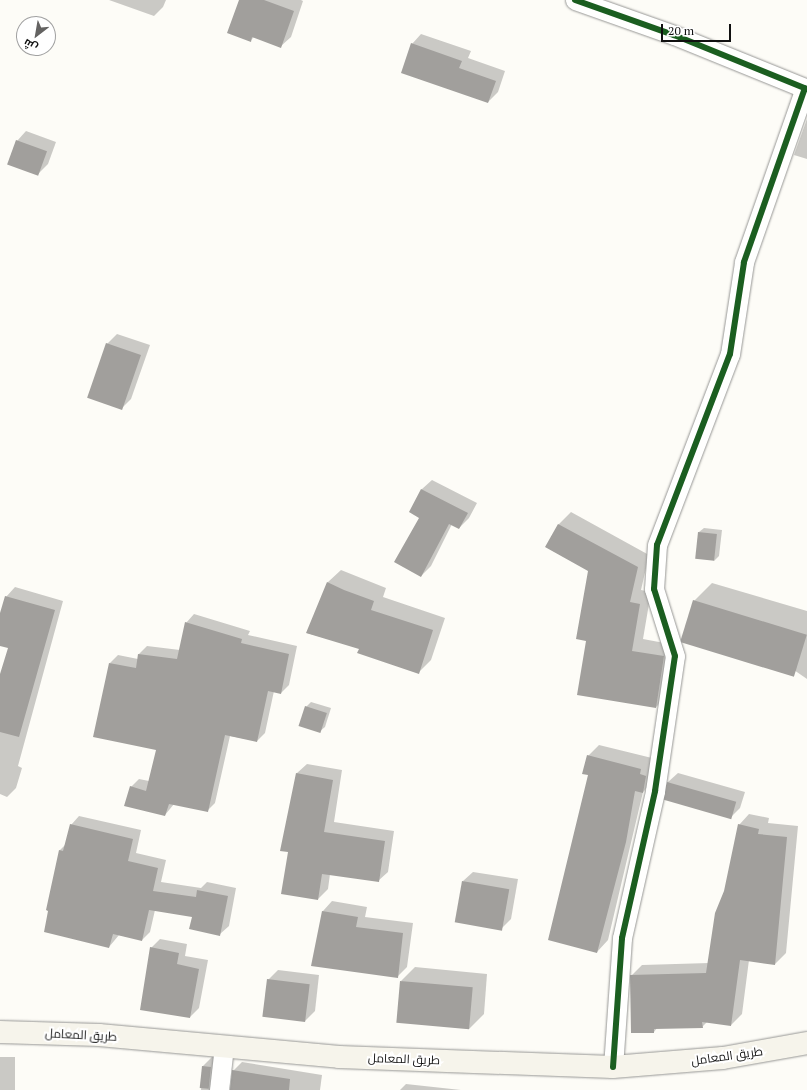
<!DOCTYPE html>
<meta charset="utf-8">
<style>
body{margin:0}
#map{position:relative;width:807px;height:1090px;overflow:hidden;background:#fdfcf7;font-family:"PT Serif",Cairo,serif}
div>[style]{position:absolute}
.shadow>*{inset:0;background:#0003;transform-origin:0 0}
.building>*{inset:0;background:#a19f9c;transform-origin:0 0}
.roads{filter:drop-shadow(0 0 1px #979795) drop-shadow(0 0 1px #979795)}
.street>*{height:19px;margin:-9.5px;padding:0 9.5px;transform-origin:9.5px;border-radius:9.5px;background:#fffffe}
.secondary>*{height:22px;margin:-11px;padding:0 11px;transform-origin:11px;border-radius:11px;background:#f6f4eb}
.cycleway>*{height:6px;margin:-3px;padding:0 3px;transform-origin:3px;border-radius:3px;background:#1b5e20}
span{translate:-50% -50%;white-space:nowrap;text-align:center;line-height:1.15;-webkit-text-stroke:4px #fff;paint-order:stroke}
.street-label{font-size:12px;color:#111}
.north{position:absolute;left:16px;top:16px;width:40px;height:40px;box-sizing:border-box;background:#fff;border:1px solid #a0a0a0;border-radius:50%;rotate:211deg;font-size:11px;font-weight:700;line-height:16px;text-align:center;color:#111}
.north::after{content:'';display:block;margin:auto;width:14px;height:18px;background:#646362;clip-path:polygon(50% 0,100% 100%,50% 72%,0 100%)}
.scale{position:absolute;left:661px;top:24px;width:70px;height:18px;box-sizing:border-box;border:2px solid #111;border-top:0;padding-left:5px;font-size:12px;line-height:14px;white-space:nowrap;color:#111;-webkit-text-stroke:3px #fff;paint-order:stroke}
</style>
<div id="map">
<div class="shadow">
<i style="clip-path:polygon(109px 0,166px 0,163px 7px,154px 16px)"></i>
<i style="clip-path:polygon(240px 0,301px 0,303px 1px,291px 37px,281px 46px,254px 37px,251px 40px)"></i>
<i style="clip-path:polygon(421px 34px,471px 51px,468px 58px,505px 71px,498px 92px,488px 102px,412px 44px)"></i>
<i style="clip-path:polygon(807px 119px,807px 159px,794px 155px)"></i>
<i style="clip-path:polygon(26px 131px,56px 142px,48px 164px,38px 174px,17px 141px)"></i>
<i style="clip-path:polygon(117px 334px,150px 345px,131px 399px,121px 409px,107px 344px)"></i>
<i style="clip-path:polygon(432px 480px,477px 503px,469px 518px,459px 528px,452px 524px,431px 566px,421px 576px,421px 517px,410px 512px,422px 489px)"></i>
<i style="clip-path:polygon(571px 512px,649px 555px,641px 590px,651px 592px,643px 639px,675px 645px,668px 695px,656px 707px,587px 640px,590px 571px,546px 547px,559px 524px)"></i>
<i style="clip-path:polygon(704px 528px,722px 530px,719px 556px,714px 561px,699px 532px)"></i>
<i style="clip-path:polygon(341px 570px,386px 588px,383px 597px,445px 618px,431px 660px,418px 673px,360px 648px,307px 633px,328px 582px)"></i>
<i style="clip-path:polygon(712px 583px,807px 611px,807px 679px,694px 601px)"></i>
<i style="clip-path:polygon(15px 587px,63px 601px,18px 766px,22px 768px,16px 788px,7px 797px,0 794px,0 678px,9px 647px,0 645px,0 617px,6px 597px)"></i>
<i style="clip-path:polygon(194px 614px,250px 631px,248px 635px,297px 646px,289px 685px,281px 693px,274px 691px,265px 733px,257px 741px,230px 736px,215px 803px,207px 811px,174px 804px,165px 815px,131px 787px,139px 779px,149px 781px,157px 749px,110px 663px,118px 655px,138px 659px,139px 654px,147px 646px,180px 650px,186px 623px)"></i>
<i style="clip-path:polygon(311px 702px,331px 708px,325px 727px,320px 731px,306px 707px)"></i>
<i style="clip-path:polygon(599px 745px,652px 758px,654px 781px,643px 792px,608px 940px,597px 952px,588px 756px)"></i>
<i style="clip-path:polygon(307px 764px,342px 770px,334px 822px,394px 831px,388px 872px,378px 881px,330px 874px,328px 889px,318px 899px,289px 851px,297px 773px)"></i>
<i style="clip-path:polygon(678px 773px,745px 792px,740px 808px,731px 817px,666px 799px,668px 782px)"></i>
<i style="clip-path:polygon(749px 814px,769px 818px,768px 823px,798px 826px,786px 953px,775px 964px,749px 960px,742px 1014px,731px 1025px,707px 1022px,702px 1027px,657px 1028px,654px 1032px,631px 976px,642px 965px,709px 963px,739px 825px)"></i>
<i style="clip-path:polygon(79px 816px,141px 830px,136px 853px,166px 860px,161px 882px,201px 888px,207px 882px,236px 888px,229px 926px,220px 934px,193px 916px,155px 910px,150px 932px,142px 940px,119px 935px,109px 947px,47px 910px,60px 850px,66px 844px,71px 825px)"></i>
<i style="clip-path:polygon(473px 872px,518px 879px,511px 919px,501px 929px,463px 881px)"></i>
<i style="clip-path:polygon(332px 901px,367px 907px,365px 917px,413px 923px,407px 967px,397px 977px,313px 965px,323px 911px)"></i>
<i style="clip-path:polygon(160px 939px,187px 944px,185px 956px,208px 960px,199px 1008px,190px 1017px,151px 948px)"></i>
<i style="clip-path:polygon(415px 967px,487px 974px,484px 1014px,469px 1029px,401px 981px)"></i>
<i style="clip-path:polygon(278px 970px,319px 975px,315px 1011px,305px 1021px,268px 980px)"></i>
<i style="left:0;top:1057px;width:15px;height:33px"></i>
<i style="clip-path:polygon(212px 1057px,219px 1058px,224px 1090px,201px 1090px,203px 1066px)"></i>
<i style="clip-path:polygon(242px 1062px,322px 1075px,320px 1090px,230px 1090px,233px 1071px)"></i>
<i style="clip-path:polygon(406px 1084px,461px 1090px,400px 1090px)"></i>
</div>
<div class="building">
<i style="clip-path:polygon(239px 0,264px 0,294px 11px,281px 48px,252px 37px,251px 42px,227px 33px)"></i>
<i style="clip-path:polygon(411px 43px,462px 61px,459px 68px,496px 81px,488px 103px,401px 73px)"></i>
<i style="left:16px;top:140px;width:33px;height:26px;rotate:20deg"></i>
<i style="left:106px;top:343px;width:37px;height:58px;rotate:19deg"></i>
<i style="clip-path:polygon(421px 489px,468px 513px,459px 529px,449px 524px,421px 577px,394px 562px,419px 518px,409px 512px)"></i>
<i style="clip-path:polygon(558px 524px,638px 567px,630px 602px,640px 604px,632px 651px,664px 656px,656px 708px,577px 695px,586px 641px,576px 639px,588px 571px,545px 547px)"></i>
<i style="left:698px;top:532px;width:19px;height:27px;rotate:6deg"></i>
<i style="clip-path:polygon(327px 582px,344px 590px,374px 601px,371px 610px,433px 630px,419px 674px,357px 653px,359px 649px,306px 633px)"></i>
<i style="clip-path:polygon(5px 596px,55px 610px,19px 737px,0 732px,0 674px,8px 648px,0 646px,0 613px)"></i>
<i style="left:693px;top:600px;width:119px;height:44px;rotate:17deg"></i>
<i style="clip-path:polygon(185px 622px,242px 639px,241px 643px,289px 654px,281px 694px,268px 691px,257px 742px,225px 735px,208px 812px,169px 804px,165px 816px,124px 806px,130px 786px,146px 791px,156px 750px,93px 737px,109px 663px,136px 668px,138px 654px,177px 659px)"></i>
<i style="left:305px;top:706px;width:23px;height:21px;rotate:18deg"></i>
<i style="clip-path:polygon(587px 755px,641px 769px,640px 774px,646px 776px,643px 793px,635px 791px,626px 842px,597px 953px,548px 940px,588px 775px,582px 774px)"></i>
<i style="clip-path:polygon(296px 773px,333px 780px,324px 832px,385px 841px,379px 882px,322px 874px,318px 900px,281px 894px,288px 852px,280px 851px)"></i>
<i style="left:667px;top:782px;width:72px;height:18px;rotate:16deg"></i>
<i style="clip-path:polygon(70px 824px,133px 839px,128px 861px,158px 868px,153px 891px,196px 897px,197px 890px,228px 896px,220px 936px,189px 929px,192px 917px,149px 910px,142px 941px,113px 934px,109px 948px,44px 932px,48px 911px,46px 910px,59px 850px,63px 851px)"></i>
<i style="clip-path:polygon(738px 824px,759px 829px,758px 834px,787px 837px,775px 965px,740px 960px,731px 1026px,702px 1022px,703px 1028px,654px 1029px,654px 1033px,631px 1033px,630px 975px,706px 973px,715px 913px,724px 891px)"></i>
<i style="left:462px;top:881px;width:48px;height:42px;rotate:10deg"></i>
<i style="clip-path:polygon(322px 911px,358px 917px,356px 927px,403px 933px,398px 978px,311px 966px)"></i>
<i style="clip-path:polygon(150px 947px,179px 953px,177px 964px,199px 969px,190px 1018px,140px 1010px)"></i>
<i style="left:267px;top:979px;width:43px;height:38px;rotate:7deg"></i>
<i style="left:400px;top:981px;width:73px;height:42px;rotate:5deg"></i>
<i style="left:202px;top:1066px;width:9px;height:22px;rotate:6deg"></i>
<i style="clip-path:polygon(232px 1070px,290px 1079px,289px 1090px,230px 1090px)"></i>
</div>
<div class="roads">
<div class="street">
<i style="left:575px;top:0;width:105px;rotate:19.5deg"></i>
<i style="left:674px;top:35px;width:144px;rotate:22.1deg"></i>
<i style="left:613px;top:1067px;width:129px;rotate:-86deg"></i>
<i style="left:622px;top:938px;width:151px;rotate:-77.3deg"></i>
<i style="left:655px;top:791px;width:136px;rotate:-81.6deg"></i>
<i style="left:675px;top:656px;width:70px;rotate:-107.4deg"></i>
<i style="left:654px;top:589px;width:44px;rotate:-86.1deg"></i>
<i style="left:657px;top:545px;width:204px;rotate:-69.1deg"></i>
<i style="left:730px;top:354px;width:93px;rotate:-81.3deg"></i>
<i style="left:744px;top:262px;width:184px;rotate:-70.7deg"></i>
<i style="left:219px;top:1090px;width:44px;rotate:-83.5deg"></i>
</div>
<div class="secondary">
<i style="left:0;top:1032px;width:99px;rotate:1.7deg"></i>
<i style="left:99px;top:1035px;width:241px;rotate:5.2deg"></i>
<i style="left:339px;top:1057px;width:274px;rotate:2.1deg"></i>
<i style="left:613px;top:1067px;width:110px;rotate:-4.7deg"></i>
<i style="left:723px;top:1058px;width:85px;rotate:-10.1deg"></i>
</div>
</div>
<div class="cycleway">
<i style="left:575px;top:0;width:105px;rotate:19.5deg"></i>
<i style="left:674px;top:35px;width:144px;rotate:22.1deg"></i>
<i style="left:613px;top:1067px;width:129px;rotate:-86deg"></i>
<i style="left:622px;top:938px;width:151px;rotate:-77.3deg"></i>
<i style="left:655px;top:791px;width:136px;rotate:-81.6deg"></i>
<i style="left:675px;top:656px;width:70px;rotate:-107.4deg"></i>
<i style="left:654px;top:589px;width:44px;rotate:-86.1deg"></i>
<i style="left:657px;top:545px;width:204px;rotate:-69.1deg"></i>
<i style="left:730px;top:354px;width:93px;rotate:-81.3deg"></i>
<i style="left:744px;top:262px;width:184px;rotate:-70.7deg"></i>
</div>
<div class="street-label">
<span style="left:81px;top:1035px;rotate:3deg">طريق المعامل</span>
<span style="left:727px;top:1056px;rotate:-8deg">طريق المعامل</span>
<span style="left:404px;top:1059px;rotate:2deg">طريق المعامل</span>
</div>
<div class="north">ش</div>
<div class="scale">20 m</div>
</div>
